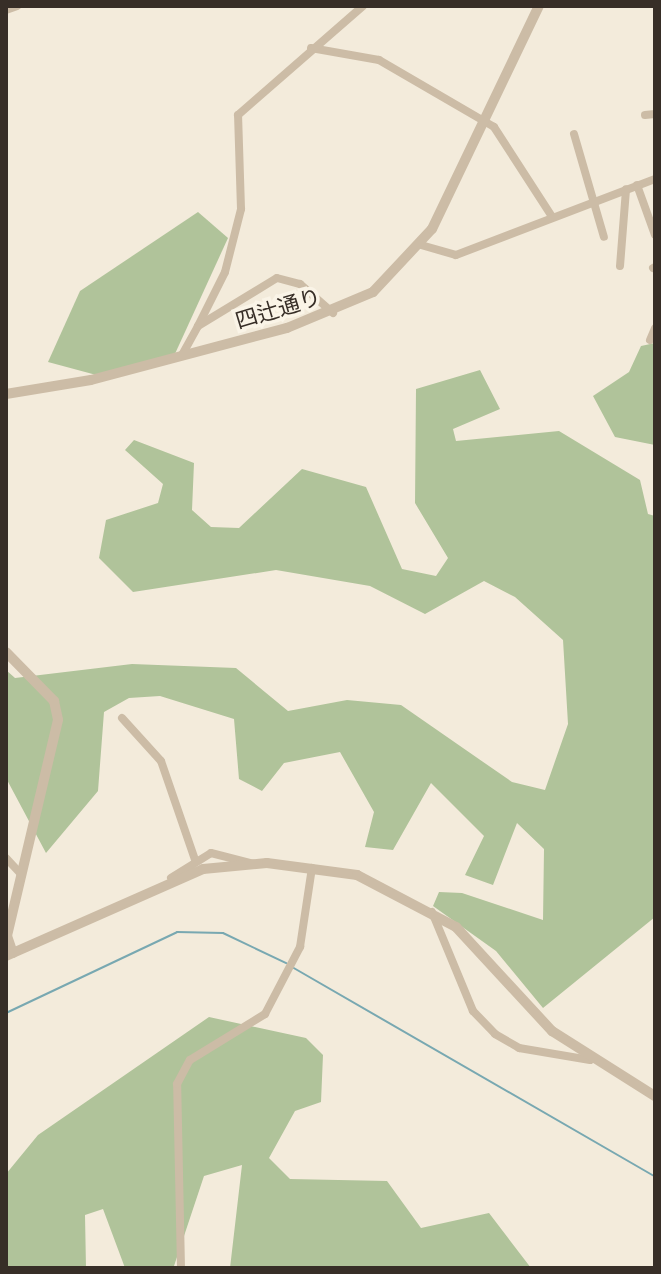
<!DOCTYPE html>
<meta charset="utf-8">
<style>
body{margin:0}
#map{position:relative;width:661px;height:1274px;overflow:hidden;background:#f3ebdb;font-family:Commissioner,"Noto Sans JP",sans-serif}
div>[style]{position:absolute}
.green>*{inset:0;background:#b0c39a}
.stream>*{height:2px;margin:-1px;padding:0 1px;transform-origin:1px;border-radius:1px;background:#78a8b1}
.minor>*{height:8px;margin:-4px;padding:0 4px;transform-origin:4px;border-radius:4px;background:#ccbca6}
.tertiary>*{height:10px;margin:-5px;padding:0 5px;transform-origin:5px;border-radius:5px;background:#ccbca6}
span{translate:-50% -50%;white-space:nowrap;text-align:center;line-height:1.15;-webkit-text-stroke:7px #faf4e7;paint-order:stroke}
.street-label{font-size:22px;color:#372e27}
.frame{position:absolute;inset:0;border:8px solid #372e27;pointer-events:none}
</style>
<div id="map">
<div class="green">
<i style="clip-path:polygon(198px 212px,228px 238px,174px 356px,100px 376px,48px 362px,80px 291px)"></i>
<i style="clip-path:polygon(655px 343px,655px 445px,615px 437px,593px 396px,629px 372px,641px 346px)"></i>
<i style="clip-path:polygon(480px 370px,500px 409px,453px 429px,456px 441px,559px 431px,640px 480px,648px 514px,655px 516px,655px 917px,543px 1008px,496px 951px,433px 906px,439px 892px,462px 893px,543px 920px,544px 849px,517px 823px,493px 885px,465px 875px,484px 836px,431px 783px,393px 850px,365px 847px,374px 812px,340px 752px,284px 763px,262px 791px,239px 779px,234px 719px,160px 696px,129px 698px,104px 712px,98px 791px,46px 853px,6px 778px,6px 670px,15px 678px,132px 664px,236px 668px,288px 711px,347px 700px,401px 705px,512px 782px,545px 790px,568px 724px,563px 640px,515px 597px,484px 581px,425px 614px,370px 586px,276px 570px,133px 592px,99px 558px,106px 520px,158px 503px,163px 484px,125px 450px,134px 440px,194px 463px,192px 510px,211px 527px,239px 528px,302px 469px,366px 487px,402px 569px,436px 576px,448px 558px,415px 503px,416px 389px)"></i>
<i style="clip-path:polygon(209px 1017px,306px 1038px,323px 1055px,321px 1102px,295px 1111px,269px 1158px,290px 1179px,387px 1181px,421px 1228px,489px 1213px,531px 1268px,230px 1268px,242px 1165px,204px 1176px,174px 1266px,125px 1268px,103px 1209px,85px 1215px,86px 1268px,6px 1268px,6px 1174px,38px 1135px)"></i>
</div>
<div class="stream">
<i style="left:292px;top:967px;width:419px;rotate:30deg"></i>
<i style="left:6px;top:1013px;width:189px;rotate:-25.3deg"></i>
<i style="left:177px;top:932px;width:46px;rotate:1.2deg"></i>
<i style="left:223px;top:933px;width:70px;rotate:25.5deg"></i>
</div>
<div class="minor">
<i style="left:6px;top:10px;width:12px;rotate:-20deg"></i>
<i style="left:311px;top:48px;width:69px;rotate:10deg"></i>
<i style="left:379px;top:60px;width:133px;rotate:30.2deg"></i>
<i style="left:494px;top:127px;width:105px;rotate:57.1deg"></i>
<i style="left:645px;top:115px;width:10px;rotate:-6deg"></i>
<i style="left:574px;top:134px;width:107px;rotate:73.8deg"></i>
<i style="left:637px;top:185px;width:53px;rotate:70.2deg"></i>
<i style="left:421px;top:245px;width:36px;rotate:16deg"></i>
<i style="left:456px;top:255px;width:213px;rotate:-20.9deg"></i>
<i style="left:620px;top:266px;width:77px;rotate:-85.5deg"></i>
<i style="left:653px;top:268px;width:2px;rotate:-27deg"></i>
<i style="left:198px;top:326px;width:60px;rotate:-63.4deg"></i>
<i style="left:225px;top:272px;width:65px;rotate:-75.7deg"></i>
<i style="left:241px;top:209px;width:94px;rotate:-91.8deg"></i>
<i style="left:238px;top:115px;width:166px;rotate:-41.1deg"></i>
<i style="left:650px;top:340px;width:13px;rotate:-67deg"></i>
<i style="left:182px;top:355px;width:33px;rotate:-61deg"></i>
<i style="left:198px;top:326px;width:92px;rotate:-31.3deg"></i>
<i style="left:277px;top:278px;width:24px;rotate:15deg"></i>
<i style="left:300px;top:284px;width:44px;rotate:41.3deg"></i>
<i style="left:122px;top:718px;width:58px;rotate:47.8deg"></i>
<i style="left:161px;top:761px;width:105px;rotate:71deg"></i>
<i style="left:6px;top:858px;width:21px;rotate:47deg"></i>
<i style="left:171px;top:878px;width:47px;rotate:-32deg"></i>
<i style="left:211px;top:853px;width:44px;rotate:14.3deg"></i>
<i style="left:432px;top:912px;width:107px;rotate:67.5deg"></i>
<i style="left:473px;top:1011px;width:32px;rotate:46deg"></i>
<i style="left:495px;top:1034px;width:28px;rotate:30deg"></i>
<i style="left:519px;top:1048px;width:72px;rotate:9.6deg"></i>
<i style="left:181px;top:1268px;width:184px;rotate:-91.2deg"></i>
<i style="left:177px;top:1084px;width:27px;rotate:-62deg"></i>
<i style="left:190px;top:1060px;width:88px;rotate:-31.5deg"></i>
<i style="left:265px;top:1014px;width:76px;rotate:-62.4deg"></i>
<i style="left:300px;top:947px;width:80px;rotate:-81.4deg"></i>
</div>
<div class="tertiary">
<i style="left:6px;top:394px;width:86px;rotate:-9.4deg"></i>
<i style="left:91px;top:380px;width:203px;rotate:-14.9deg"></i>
<i style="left:287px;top:328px;width:93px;rotate:-22.7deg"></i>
<i style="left:373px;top:292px;width:86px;rotate:-46.9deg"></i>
<i style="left:432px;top:229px;width:247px;rotate:-64.4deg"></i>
<i style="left:6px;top:652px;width:69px;rotate:45.6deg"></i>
<i style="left:54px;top:701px;width:19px;rotate:78deg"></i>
<i style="left:58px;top:720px;width:222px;rotate:103.3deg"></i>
<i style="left:7px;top:936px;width:18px;rotate:71deg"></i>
<i style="left:6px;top:956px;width:215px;rotate:-23.8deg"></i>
<i style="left:203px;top:869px;width:64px;rotate:-5.4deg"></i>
<i style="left:267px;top:863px;width:91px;rotate:7.6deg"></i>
<i style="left:357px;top:875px;width:112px;rotate:27.7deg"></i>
<i style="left:456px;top:927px;width:142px;rotate:47.3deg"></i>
<i style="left:552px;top:1031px;width:122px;rotate:32.3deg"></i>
</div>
<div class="street-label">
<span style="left:278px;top:308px;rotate:-17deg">四辻通り</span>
</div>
<div class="frame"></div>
</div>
